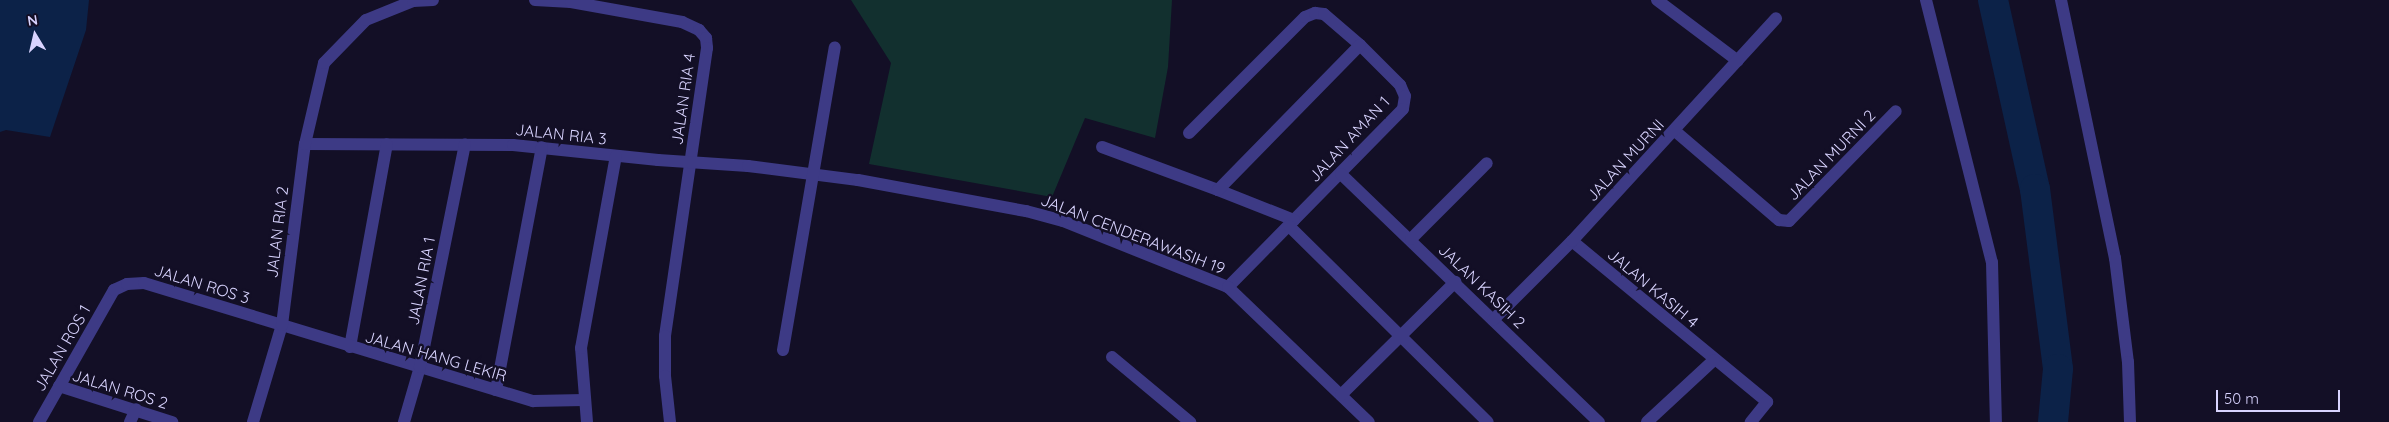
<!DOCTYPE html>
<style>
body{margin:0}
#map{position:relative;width:2389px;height:422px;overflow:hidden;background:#130f26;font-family:Quicksand,sans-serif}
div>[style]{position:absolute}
.green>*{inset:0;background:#12302f}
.water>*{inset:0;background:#0c2248}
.river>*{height:30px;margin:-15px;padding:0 15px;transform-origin:15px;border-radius:15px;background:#0c2248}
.minor>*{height:12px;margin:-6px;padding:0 6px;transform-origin:6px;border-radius:6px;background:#3d3a85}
span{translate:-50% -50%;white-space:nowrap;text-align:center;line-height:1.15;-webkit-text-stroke:5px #130f26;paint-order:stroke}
.street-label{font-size:16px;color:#d9d4ff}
.north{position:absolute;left:10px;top:10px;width:50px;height:50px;-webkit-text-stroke:4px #130f26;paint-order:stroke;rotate:351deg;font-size:14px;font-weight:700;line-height:20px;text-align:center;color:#d9d4ff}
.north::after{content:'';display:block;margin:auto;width:18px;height:22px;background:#d9d4ff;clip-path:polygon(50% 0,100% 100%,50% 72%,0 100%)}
.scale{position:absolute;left:2216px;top:390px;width:124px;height:22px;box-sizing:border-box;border:2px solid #d9d4ff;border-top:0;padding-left:6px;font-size:15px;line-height:18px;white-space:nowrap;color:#d9d4ff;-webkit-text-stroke:4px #130f26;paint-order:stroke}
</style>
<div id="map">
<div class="green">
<i style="clip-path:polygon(851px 0,1172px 0,1168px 67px,1155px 138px,1085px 118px,1052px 197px,869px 164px,891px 63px)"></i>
</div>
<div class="water">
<i style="clip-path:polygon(0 0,89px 0,86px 30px,50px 137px,6px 130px,0 132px)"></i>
</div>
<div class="river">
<i style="left:1993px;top:0;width:194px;rotate:77.5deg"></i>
<i style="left:2035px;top:189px;width:181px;rotate:82.7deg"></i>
<i style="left:2058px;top:369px;width:53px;rotate:95.4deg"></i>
</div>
<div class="minor">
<i style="left:535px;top:0;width:36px;rotate:3deg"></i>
<i style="left:571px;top:2px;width:113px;rotate:10.2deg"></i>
<i style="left:682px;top:22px;width:19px;rotate:25deg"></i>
<i style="left:699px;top:30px;width:11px;rotate:49deg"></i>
<i style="left:706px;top:38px;width:10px;rotate:84deg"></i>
<i style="left:707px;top:48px;width:291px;rotate:98.3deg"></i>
<i style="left:665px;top:336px;width:40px;rotate:90deg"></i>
<i style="left:665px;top:376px;width:46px;rotate:83.8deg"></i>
<i style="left:1657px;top:0;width:101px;rotate:37deg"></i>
<i style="left:1926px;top:0;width:270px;rotate:75.9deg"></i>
<i style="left:1992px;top:262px;width:160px;rotate:88.6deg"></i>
<i style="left:2061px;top:0;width:264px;rotate:78.2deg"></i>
<i style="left:2115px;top:258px;width:105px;rotate:82.9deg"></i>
<i style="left:2128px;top:362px;width:60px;rotate:88.1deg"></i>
<i style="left:1675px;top:131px;width:137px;rotate:40.6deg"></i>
<i style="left:1779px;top:220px;width:10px;rotate:6deg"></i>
<i style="left:1789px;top:221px;width:153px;rotate:-45.8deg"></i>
<i style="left:1189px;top:133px;width:164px;rotate:-45deg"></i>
<i style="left:1305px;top:17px;width:11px;rotate:-22deg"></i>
<i style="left:1315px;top:13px;width:9px;rotate:6deg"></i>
<i style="left:1324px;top:14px;width:48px;rotate:40.7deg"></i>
<i style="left:1360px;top:45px;width:57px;rotate:45deg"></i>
<i style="left:1400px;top:85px;width:12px;rotate:66deg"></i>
<i style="left:1405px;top:96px;width:13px;rotate:99deg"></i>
<i style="left:1403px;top:109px;width:250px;rotate:134.5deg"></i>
<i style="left:305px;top:144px;width:208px;rotate:0.3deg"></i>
<i style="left:513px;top:145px;width:146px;rotate:5.9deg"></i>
<i style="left:658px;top:160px;width:90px;rotate:3.8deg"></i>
<i style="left:748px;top:166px;width:111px;rotate:7.3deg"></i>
<i style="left:858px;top:180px;width:171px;rotate:10.5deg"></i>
<i style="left:1026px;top:211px;width:38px;rotate:15deg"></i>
<i style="left:1063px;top:221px;width:178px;rotate:21.8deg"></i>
<i style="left:1228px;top:287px;width:195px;rotate:43.8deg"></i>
<i style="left:1102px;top:147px;width:124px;rotate:20.3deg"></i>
<i style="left:1341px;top:174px;width:358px;rotate:43.9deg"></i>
<i style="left:1294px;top:220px;width:82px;rotate:-158.5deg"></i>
<i style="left:1218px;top:190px;width:203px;rotate:-45.6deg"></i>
<i style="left:1289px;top:226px;width:279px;rotate:44.6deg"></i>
<i style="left:1411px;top:239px;width:107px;rotate:-45deg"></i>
<i style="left:1572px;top:241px;width:253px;rotate:39.5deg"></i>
<i style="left:1767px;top:402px;width:26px;rotate:129deg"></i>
<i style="left:1493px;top:320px;width:112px;rotate:-45deg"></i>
<i style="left:1572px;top:241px;width:302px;rotate:-47.5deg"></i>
<i style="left:350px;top:347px;width:206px;rotate:-79.7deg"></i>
<i style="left:783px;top:350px;width:307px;rotate:-80.3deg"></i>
<i style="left:1112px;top:357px;width:102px;rotate:39.8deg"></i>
<i style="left:59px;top:386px;width:119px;rotate:17.7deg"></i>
<i style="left:496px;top:390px;width:247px;rotate:-79.3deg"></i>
<i style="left:1341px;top:395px;width:161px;rotate:-44.7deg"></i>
<i style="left:39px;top:422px;width:152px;rotate:-60.4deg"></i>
<i style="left:114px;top:290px;width:14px;rotate:-25deg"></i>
<i style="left:127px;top:284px;width:17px;rotate:-3deg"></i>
<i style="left:144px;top:283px;width:407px;rotate:16.9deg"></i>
<i style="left:533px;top:401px;width:51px;rotate:-1.1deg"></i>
<i style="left:130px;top:422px;width:14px;rotate:-65deg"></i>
<i style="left:253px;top:422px;width:101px;rotate:-73.4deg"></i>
<i style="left:282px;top:325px;width:182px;rotate:-82.8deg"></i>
<i style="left:305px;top:144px;width:83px;rotate:-76.8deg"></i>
<i style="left:324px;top:63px;width:60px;rotate:-45.7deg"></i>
<i style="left:366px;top:20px;width:51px;rotate:-22deg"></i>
<i style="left:413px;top:1px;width:20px;rotate:-3deg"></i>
<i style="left:404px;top:422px;width:57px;rotate:-73.8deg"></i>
<i style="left:420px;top:367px;width:227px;rotate:-78.6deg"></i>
<i style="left:587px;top:422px;width:74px;rotate:-94.6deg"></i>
<i style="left:581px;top:348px;width:195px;rotate:-79.7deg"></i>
<i style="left:1647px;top:422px;width:91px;rotate:-42.8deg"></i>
</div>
<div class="street-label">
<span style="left:683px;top:99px;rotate:-82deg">JALAN RIA 4</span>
<span style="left:561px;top:134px;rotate:6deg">JALAN RIA 3</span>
<span style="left:1349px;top:139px;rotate:-47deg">JALAN AMAN 1</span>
<span style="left:1831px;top:155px;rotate:-46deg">JALAN MURNI 2</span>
<span style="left:1625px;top:160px;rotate:-47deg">JALAN MURNI</span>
<span style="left:277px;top:232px;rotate:-83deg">JALAN RIA 2</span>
<span style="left:1133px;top:234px;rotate:21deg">JALAN CENDERAWASIH 19</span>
<span style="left:421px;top:281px;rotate:-79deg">JALAN RIA 1</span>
<span style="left:202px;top:284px;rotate:17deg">JALAN ROS 3</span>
<span style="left:1482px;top:286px;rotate:44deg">JALAN KASIH 2</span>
<span style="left:1653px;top:288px;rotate:40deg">JALAN KASIH 4</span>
<span style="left:62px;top:348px;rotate:-60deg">JALAN ROS 1</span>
<span style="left:436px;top:356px;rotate:16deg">JALAN HANG LEKIR</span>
<span style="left:120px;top:389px;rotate:17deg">JALAN ROS 2</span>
</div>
<div class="north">N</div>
<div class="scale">50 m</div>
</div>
